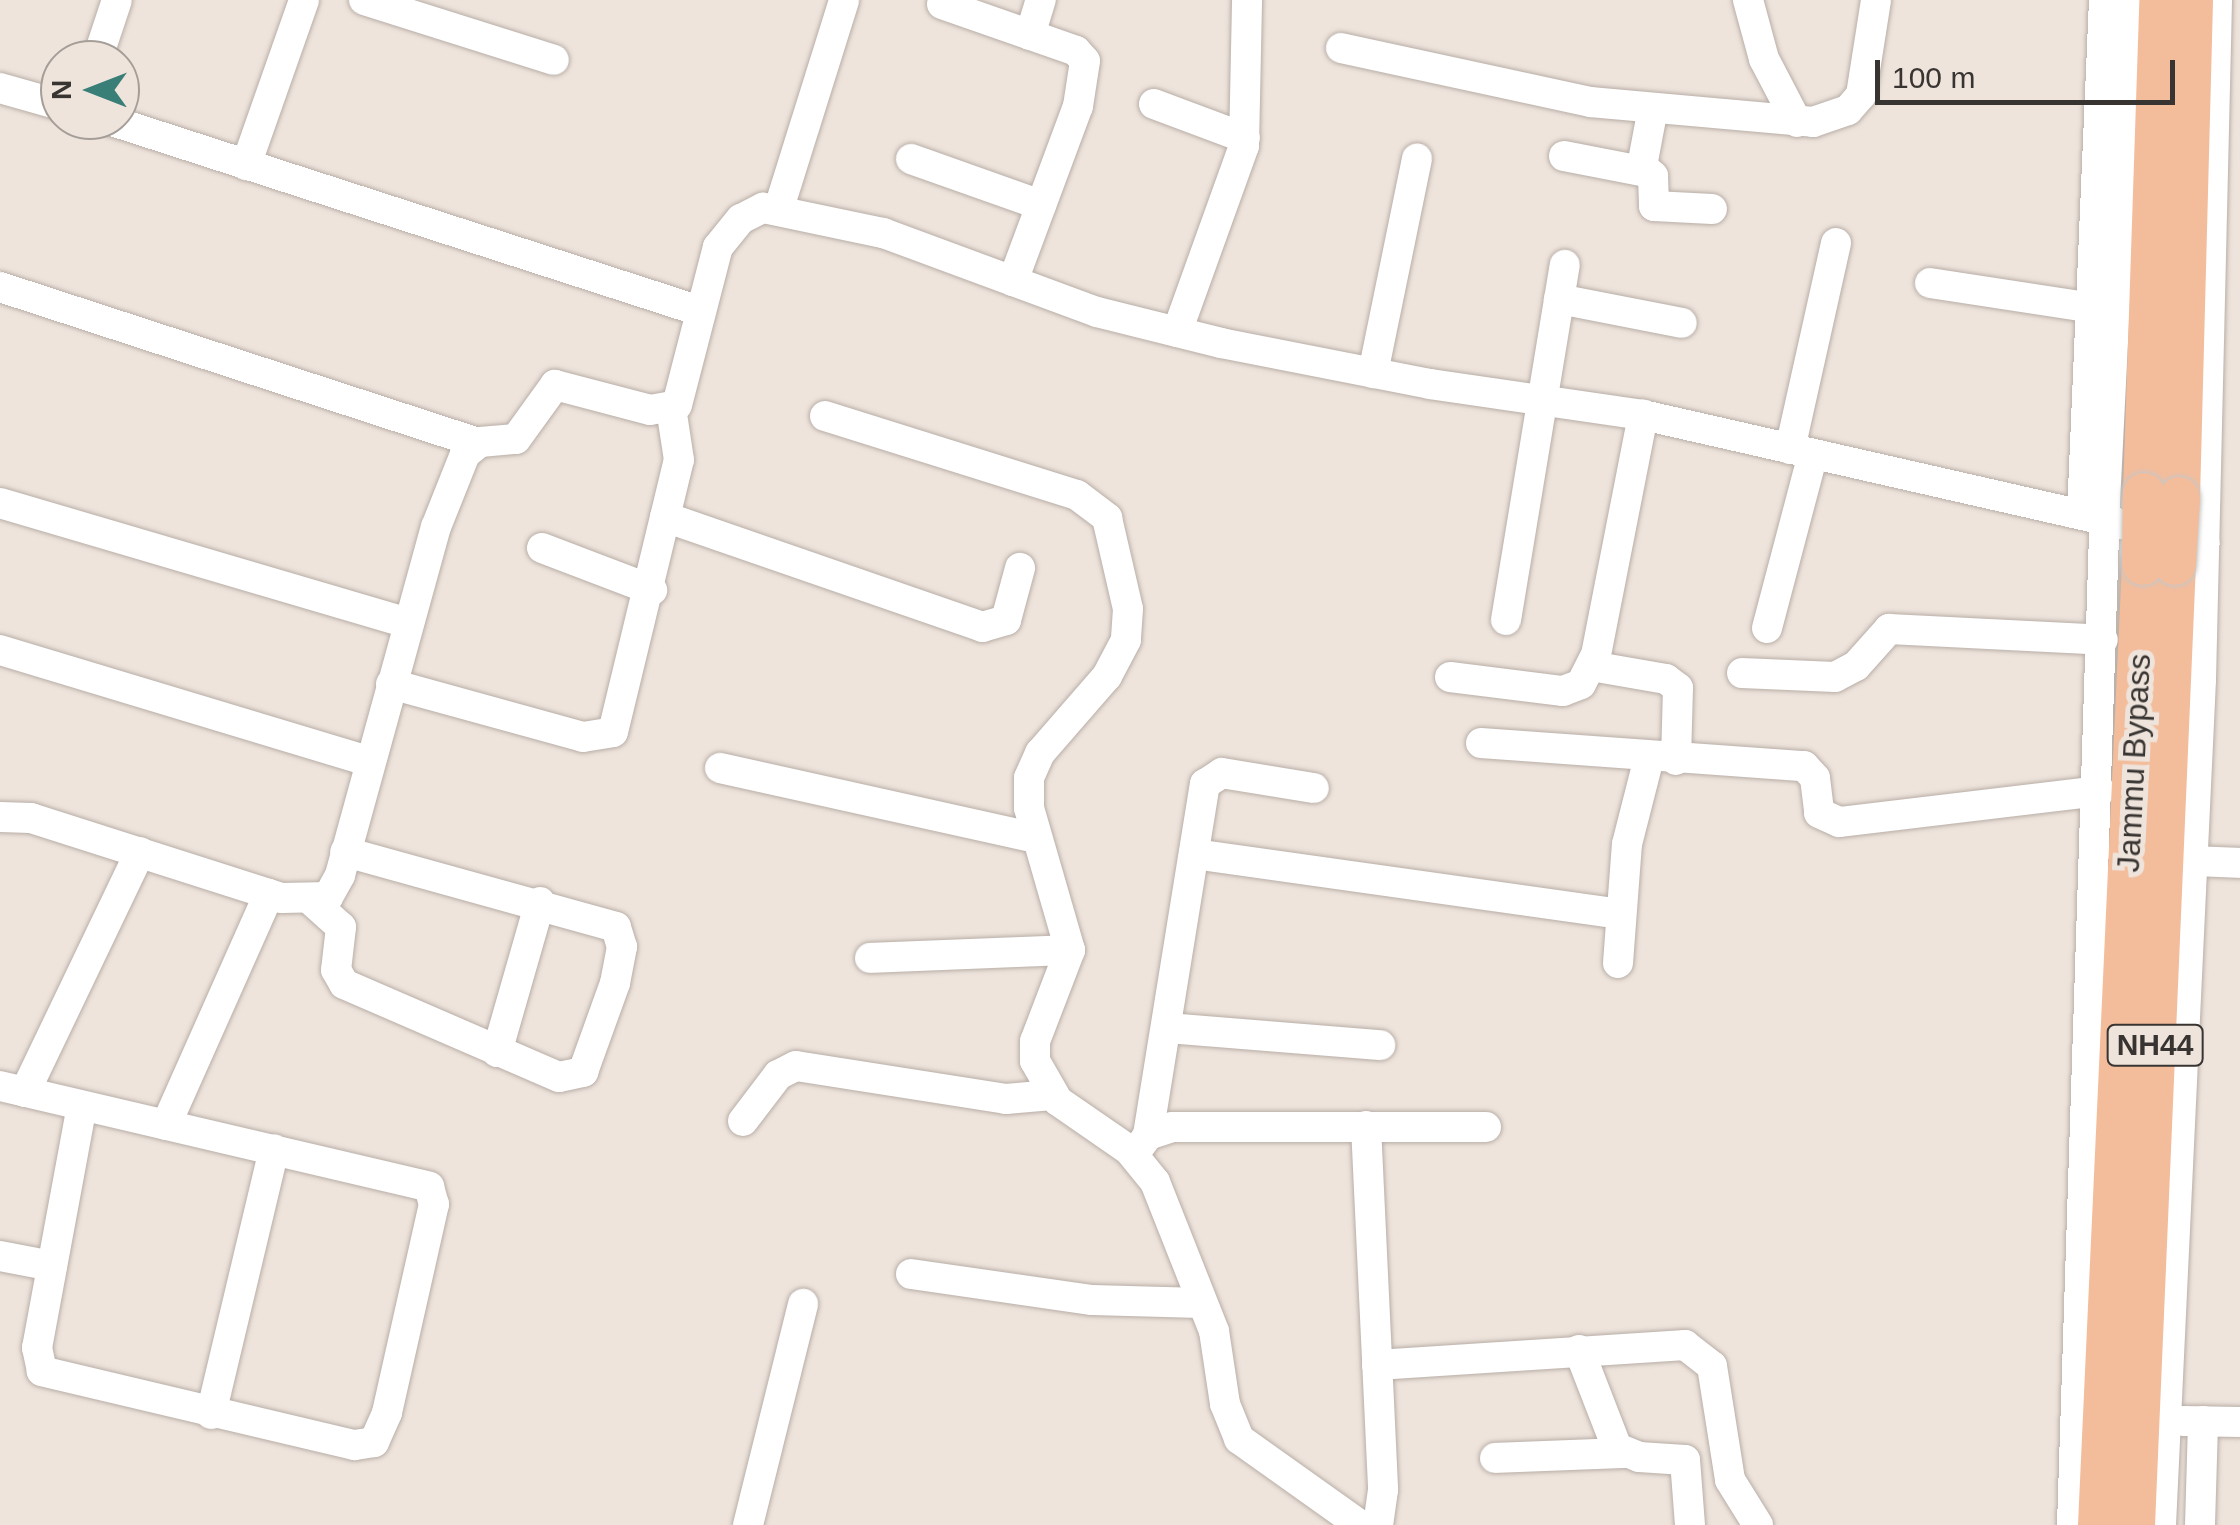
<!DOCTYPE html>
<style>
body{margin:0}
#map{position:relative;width:2240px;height:1525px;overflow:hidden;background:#eee4dc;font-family:Arial,sans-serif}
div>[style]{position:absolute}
.roads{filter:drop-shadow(0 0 2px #b8aea7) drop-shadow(0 0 2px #b8aea7)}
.minor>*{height:30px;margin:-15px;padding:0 15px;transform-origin:15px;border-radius:15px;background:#fff}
.highway>*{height:42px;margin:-21px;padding:0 21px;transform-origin:21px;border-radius:21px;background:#f3bd9c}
.bridges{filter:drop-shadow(0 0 2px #c7c6c5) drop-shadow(0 0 2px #c7c6c5)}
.highway-bridge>*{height:42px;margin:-21px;padding:0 21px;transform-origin:21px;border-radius:21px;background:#f3bd9c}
span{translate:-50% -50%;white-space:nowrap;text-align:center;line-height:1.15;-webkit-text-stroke:10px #eee4dc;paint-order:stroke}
.shield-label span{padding:2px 8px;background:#eee4dc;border:2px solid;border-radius:8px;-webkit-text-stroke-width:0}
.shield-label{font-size:30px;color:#383431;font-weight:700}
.street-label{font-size:32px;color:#383431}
.north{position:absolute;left:40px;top:40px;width:100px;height:100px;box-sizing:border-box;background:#eee4dc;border:2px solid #a59e98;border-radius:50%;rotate:270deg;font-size:28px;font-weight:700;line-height:40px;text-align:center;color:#383431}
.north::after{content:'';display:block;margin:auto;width:35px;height:45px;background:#397f78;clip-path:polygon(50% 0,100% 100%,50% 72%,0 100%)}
.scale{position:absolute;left:1875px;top:60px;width:300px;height:45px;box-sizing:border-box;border:5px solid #383431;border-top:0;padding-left:12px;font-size:30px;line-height:35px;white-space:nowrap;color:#383431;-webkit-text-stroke:8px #eee4dc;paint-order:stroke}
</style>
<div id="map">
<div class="roads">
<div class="minor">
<i style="left:364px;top:0;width:199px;rotate:17.5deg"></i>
<i style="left:1748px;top:0;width:61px;rotate:74.8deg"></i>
<i style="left:1764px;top:59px;width:71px;rotate:62.4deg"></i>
<i style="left:942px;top:4px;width:142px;rotate:19.3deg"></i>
<i style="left:1076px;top:51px;width:13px;rotate:48deg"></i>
<i style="left:1085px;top:61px;width:46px;rotate:98.8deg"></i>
<i style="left:1078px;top:106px;width:187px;rotate:110.4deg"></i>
<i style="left:1030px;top:35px;width:37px;rotate:-73deg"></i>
<i style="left:1341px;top:48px;width:255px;rotate:12.2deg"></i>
<i style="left:1590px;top:102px;width:224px;rotate:5.1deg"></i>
<i style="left:1813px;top:122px;width:37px;rotate:-19deg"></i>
<i style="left:1848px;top:110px;width:20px;rotate:-49deg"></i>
<i style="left:1861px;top:95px;width:96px;rotate:-81deg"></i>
<i style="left:97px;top:60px;width:63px;rotate:-71.6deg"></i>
<i style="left:0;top:88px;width:62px;rotate:15.8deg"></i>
<i style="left:1154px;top:104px;width:97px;rotate:20.5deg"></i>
<i style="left:1653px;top:108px;width:59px;rotate:100.7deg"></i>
<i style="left:1642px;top:166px;width:15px;rotate:42deg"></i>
<i style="left:1653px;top:176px;width:30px;rotate:88deg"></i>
<i style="left:1654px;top:206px;width:58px;rotate:3deg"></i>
<i style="left:109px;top:120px;width:621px;rotate:17.91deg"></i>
<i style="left:1564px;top:156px;width:84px;rotate:11deg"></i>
<i style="left:911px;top:159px;width:138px;rotate:19.5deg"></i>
<i style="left:246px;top:165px;width:175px;rotate:-70.6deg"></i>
<i style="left:779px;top:208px;width:218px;rotate:-72.6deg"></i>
<i style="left:1930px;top:283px;width:165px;rotate:8.7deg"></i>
<i style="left:0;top:287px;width:503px;rotate:18.07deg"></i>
<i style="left:1559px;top:299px;width:125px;rotate:11deg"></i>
<i style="left:1177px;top:332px;width:198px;rotate:-70.2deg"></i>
<i style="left:1244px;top:146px;width:146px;rotate:-88.8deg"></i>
<i style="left:1373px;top:373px;width:219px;rotate:-78.4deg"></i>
<i style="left:825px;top:416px;width:264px;rotate:17.4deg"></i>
<i style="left:1077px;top:495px;width:38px;rotate:37deg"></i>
<i style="left:1107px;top:518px;width:93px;rotate:77deg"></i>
<i style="left:1128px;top:609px;width:31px;rotate:94deg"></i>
<i style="left:1126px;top:640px;width:41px;rotate:117.8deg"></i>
<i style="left:1107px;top:676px;width:102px;rotate:131deg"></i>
<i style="left:1040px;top:753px;width:27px;rotate:114deg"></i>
<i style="left:1029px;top:778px;width:30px;rotate:90deg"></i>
<i style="left:1029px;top:808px;width:148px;rotate:73.9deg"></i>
<i style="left:1070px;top:950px;width:97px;rotate:111deg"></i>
<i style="left:1035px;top:1041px;width:20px;rotate:90deg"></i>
<i style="left:1035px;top:1061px;width:46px;rotate:60.1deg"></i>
<i style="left:1058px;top:1101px;width:86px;rotate:34.6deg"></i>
<i style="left:1129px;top:1150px;width:41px;rotate:50.9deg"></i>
<i style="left:1155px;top:1182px;width:160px;rotate:68.4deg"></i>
<i style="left:1214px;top:1331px;width:74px;rotate:81.4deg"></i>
<i style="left:1225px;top:1404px;width:38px;rotate:68deg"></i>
<i style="left:1239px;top:1439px;width:148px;rotate:35.4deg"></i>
<i style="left:1790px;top:449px;width:211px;rotate:-77.4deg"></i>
<i style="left:0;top:503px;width:425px;rotate:16.4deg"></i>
<i style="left:2082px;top:514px;width:514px;rotate:-87.55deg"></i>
<i style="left:665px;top:517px;width:336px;rotate:19.1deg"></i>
<i style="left:982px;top:627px;width:25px;rotate:-16deg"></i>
<i style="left:1006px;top:620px;width:54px;rotate:-74.9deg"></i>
<i style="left:542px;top:548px;width:118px;rotate:20.9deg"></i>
<i style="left:1506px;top:620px;width:360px;rotate:-80.6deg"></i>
<i style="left:1767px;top:628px;width:180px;rotate:-75.2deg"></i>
<i style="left:0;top:650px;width:383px;rotate:16.8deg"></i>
<i style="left:1591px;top:666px;width:76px;rotate:9.8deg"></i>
<i style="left:1666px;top:679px;width:15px;rotate:37deg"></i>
<i style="left:1678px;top:688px;width:72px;rotate:91.6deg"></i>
<i style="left:1742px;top:673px;width:93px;rotate:2.5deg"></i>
<i style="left:1835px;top:677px;width:24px;rotate:-28deg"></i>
<i style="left:1856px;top:666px;width:50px;rotate:-48.3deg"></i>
<i style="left:1889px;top:629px;width:214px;rotate:2.9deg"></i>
<i style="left:1450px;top:677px;width:114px;rotate:7.1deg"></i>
<i style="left:1563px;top:691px;width:19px;rotate:-21deg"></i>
<i style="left:1581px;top:684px;width:33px;rotate:-63deg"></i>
<i style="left:1596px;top:655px;width:245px;rotate:-78.9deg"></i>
<i style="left:391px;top:684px;width:199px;rotate:15.4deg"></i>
<i style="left:583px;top:737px;width:30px;rotate:-9deg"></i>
<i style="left:613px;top:732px;width:280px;rotate:-76.4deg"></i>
<i style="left:679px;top:460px;width:53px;rotate:-98.7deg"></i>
<i style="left:1481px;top:743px;width:324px;rotate:4.1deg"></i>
<i style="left:1804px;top:766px;width:16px;rotate:47deg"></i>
<i style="left:1815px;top:778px;width:35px;rotate:83deg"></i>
<i style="left:1819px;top:813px;width:22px;rotate:24deg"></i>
<i style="left:1839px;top:822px;width:263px;rotate:-6.8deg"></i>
<i style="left:720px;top:768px;width:324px;rotate:12.5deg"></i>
<i style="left:0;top:817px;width:31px;rotate:2deg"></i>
<i style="left:31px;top:818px;width:263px;rotate:17.7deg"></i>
<i style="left:282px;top:898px;width:46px;rotate:-1.2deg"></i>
<i style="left:328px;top:897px;width:25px;rotate:-61deg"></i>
<i style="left:340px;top:875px;width:361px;rotate:-74.6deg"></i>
<i style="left:436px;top:527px;width:79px;rotate:-68.3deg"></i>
<i style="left:465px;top:454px;width:19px;rotate:-39deg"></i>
<i style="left:480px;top:442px;width:36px;rotate:-5deg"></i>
<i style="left:516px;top:439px;width:67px;rotate:-54.2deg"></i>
<i style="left:555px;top:385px;width:98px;rotate:14.7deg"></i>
<i style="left:650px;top:410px;width:27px;rotate:-10deg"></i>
<i style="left:677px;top:405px;width:163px;rotate:-75.5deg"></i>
<i style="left:718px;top:247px;width:36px;rotate:-51deg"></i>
<i style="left:741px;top:219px;width:25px;rotate:-27deg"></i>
<i style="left:763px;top:208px;width:123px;rotate:11.8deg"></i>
<i style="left:883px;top:233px;width:228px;rotate:20.3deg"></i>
<i style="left:1097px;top:312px;width:128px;rotate:14deg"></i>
<i style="left:1221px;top:343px;width:213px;rotate:11.1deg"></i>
<i style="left:1430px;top:384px;width:215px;rotate:8.3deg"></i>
<i style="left:1643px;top:415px;width:576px;rotate:12.83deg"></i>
<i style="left:1194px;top:854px;width:431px;rotate:8deg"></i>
<i style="left:2193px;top:861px;width:47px;rotate:2.4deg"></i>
<i style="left:312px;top:901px;width:39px;rotate:42deg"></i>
<i style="left:341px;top:927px;width:43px;rotate:96.6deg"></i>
<i style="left:336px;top:970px;width:16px;rotate:60deg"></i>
<i style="left:344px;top:984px;width:234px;rotate:23.4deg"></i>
<i style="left:559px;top:1077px;width:25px;rotate:-12deg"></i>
<i style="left:583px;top:1072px;width:95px;rotate:-70.2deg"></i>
<i style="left:615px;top:983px;width:37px;rotate:-79deg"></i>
<i style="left:622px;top:947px;width:21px;rotate:-107deg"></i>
<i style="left:616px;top:927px;width:281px;rotate:-164.5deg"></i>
<i style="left:870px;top:958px;width:200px;rotate:-2.3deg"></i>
<i style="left:1618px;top:963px;width:119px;rotate:-85.7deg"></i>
<i style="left:1627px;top:844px;width:89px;rotate:-75.7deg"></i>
<i style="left:1167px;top:1028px;width:214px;rotate:4.6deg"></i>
<i style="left:497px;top:1052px;width:156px;rotate:-74deg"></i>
<i style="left:0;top:1086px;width:441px;rotate:13.2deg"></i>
<i style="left:429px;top:1187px;width:18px;rotate:74deg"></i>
<i style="left:434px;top:1204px;width:214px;rotate:102.7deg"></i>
<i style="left:387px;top:1413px;width:32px;rotate:114deg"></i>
<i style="left:374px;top:1442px;width:20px;rotate:171deg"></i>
<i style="left:354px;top:1445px;width:321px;rotate:-166.7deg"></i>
<i style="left:42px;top:1371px;width:24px;rotate:-102deg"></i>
<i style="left:37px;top:1348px;width:246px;rotate:-79.5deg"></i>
<i style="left:25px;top:1092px;width:266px;rotate:-64.4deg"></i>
<i style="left:743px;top:1121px;width:58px;rotate:-52.7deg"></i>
<i style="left:778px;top:1075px;width:20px;rotate:-27deg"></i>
<i style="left:796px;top:1066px;width:213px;rotate:8.9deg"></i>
<i style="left:1006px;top:1099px;width:46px;rotate:-5deg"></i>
<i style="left:166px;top:1125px;width:253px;rotate:-66deg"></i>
<i style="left:1366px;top:1126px;width:364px;rotate:87.3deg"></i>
<i style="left:1383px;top:1490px;width:35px;rotate:98deg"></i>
<i style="left:1148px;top:1135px;width:356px;rotate:-80.8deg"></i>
<i style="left:1205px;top:784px;width:20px;rotate:-33deg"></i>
<i style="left:1222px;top:773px;width:93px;rotate:9.3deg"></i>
<i style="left:1138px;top:1149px;width:17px;rotate:-54deg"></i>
<i style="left:1148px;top:1135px;width:25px;rotate:-18deg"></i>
<i style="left:1172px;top:1127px;width:314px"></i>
<i style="left:0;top:1256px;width:53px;rotate:10.9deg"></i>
<i style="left:911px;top:1274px;width:183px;rotate:8.2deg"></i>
<i style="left:1092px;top:1300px;width:109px;rotate:1.6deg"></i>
<i style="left:1579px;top:1350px;width:105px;rotate:68.8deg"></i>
<i style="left:1617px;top:1448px;width:24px;rotate:22deg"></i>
<i style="left:1639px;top:1457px;width:46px;rotate:3.7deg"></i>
<i style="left:1685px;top:1460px;width:65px;rotate:85.6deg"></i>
<i style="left:1377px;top:1365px;width:309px;rotate:-3.7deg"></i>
<i style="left:1685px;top:1345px;width:34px;rotate:38deg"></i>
<i style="left:1712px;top:1366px;width:115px;rotate:81deg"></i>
<i style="left:1730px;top:1480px;width:53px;rotate:58.1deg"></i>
<i style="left:211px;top:1414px;width:272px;rotate:-76.6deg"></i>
<i style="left:2183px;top:1421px;width:57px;rotate:1deg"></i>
<i style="left:1495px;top:1458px;width:132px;rotate:-2.2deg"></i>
<i style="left:748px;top:1525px;width:228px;rotate:-76deg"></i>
<i style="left:2072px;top:1525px;width:1023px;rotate:-88.15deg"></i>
<i style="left:2105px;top:503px;width:504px;rotate:-87.15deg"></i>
<i style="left:2161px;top:1525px;width:846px;rotate:-87.29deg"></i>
<i style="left:2201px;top:680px;width:680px;rotate:-88.65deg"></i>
<i style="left:2200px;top:1525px;width:104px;rotate:-88.3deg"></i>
</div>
<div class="highway">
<i style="left:2144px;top:494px;width:494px;rotate:-88.1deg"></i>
<i style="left:2179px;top:498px;width:498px;rotate:-88.5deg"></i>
<i style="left:2099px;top:1525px;width:962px;rotate:-87.38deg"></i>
<i style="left:2134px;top:1525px;width:962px;rotate:-87.56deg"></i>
</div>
</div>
<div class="bridges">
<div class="highway-bridge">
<i style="left:2143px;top:564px;width:70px;rotate:-89.2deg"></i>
<i style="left:2175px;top:564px;width:66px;rotate:-86.5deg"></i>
</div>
</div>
<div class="shield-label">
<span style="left:2155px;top:1045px">NH44</span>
</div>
<div class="street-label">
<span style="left:2134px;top:763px;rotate:-87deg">Jammu Bypass</span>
</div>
<div class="north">N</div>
<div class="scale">100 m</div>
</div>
